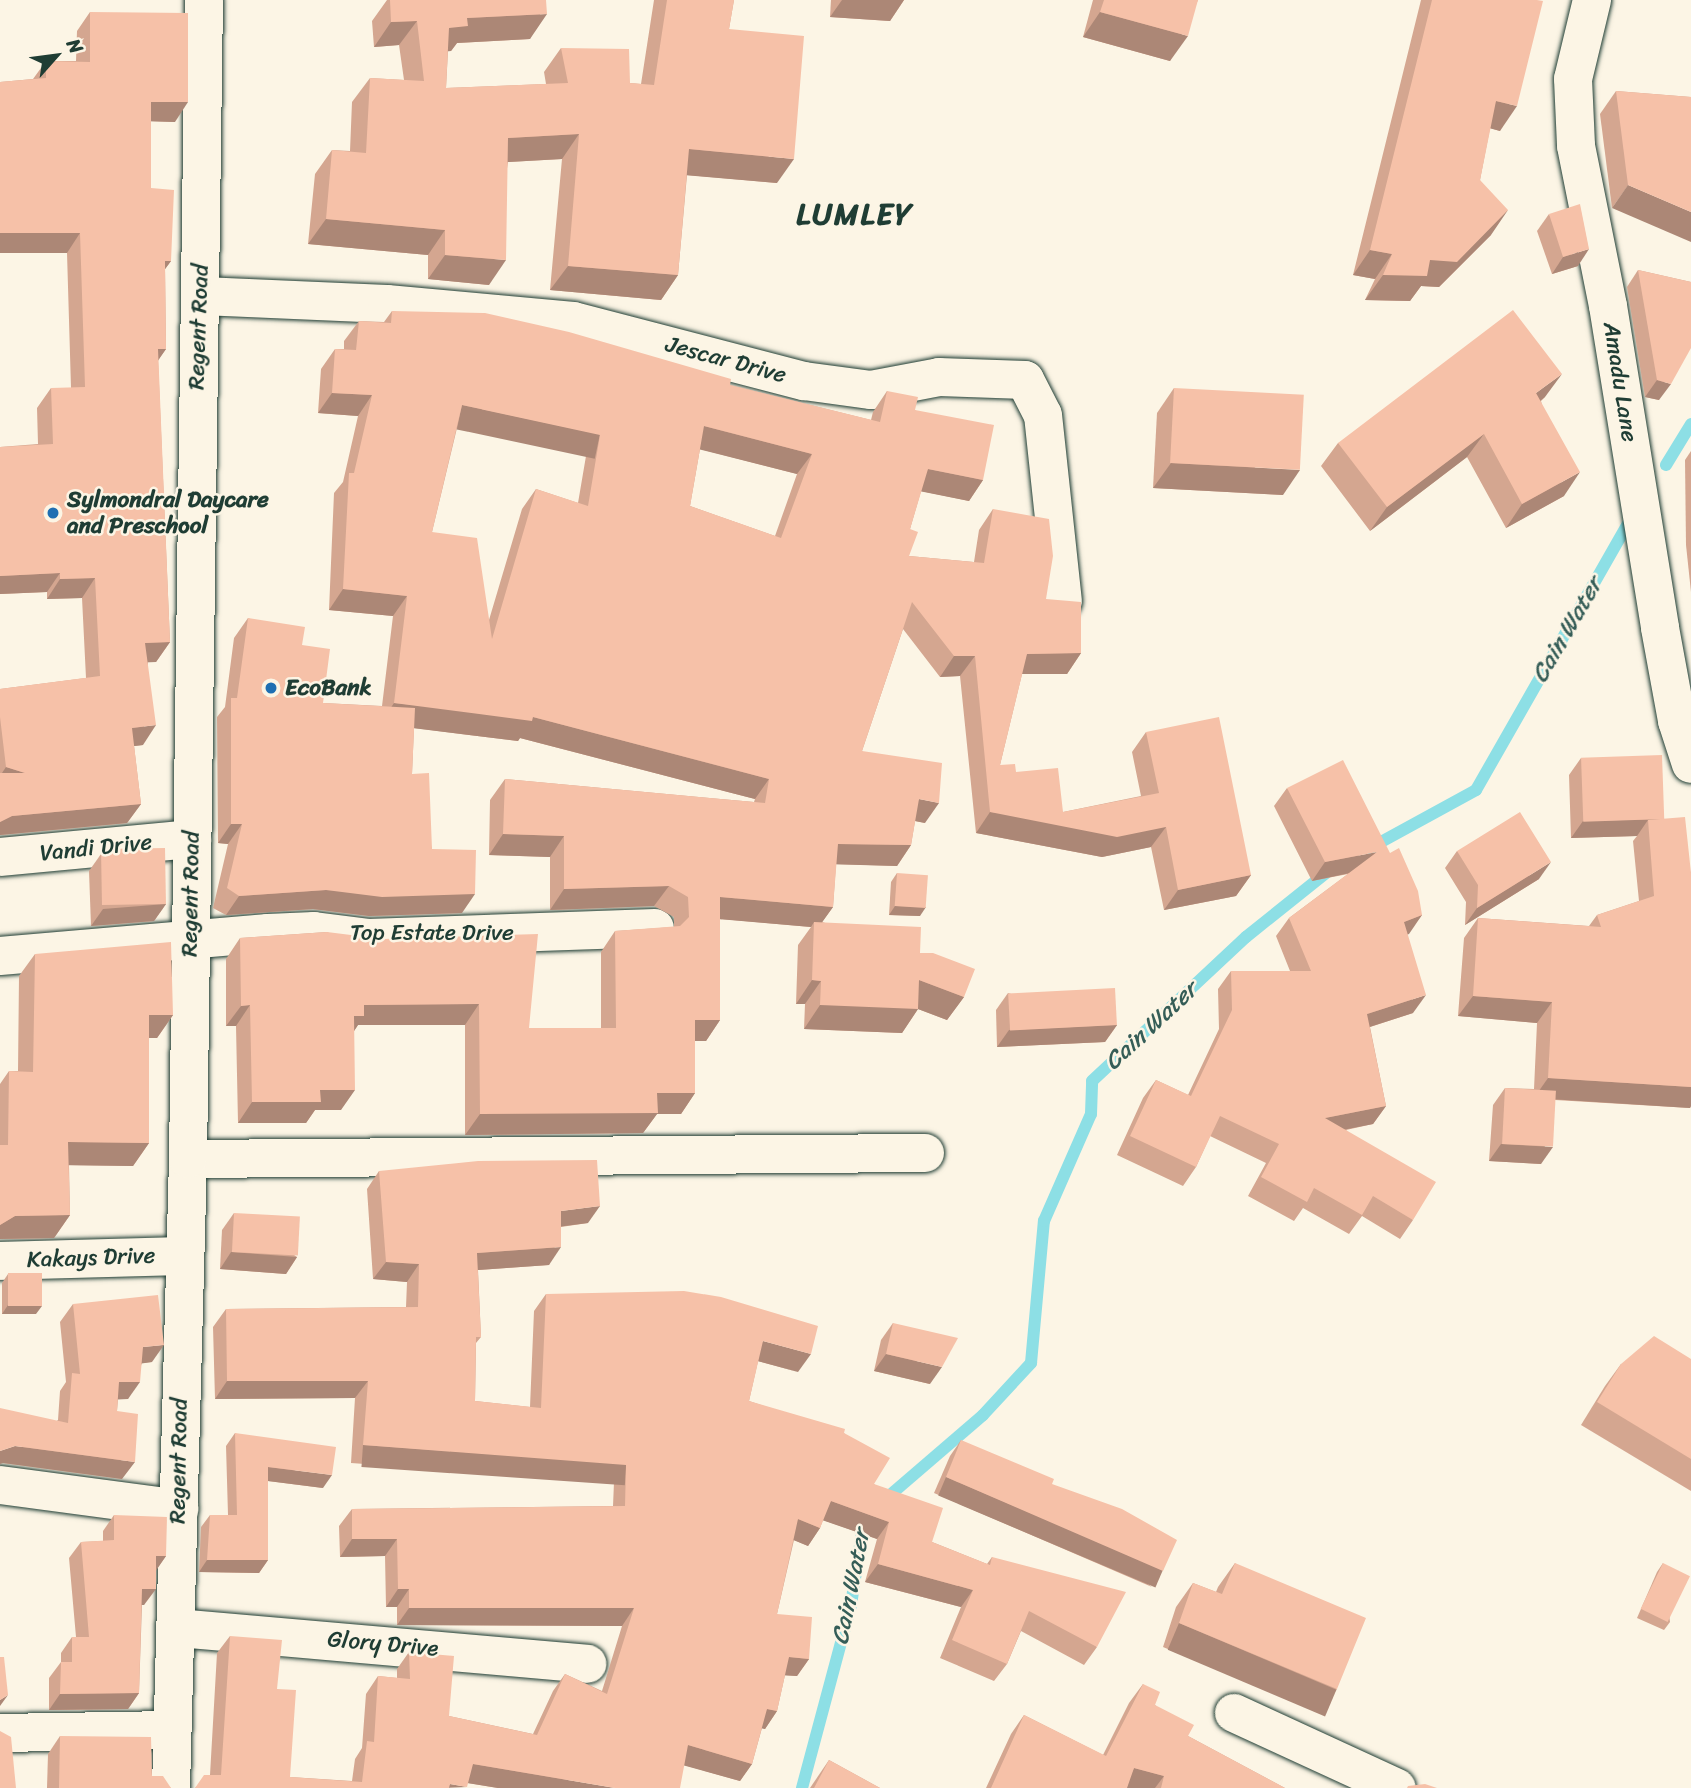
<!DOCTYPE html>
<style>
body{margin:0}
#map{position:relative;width:1691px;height:1788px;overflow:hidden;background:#fcf5e5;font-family:Sriracha,sans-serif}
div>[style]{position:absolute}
.stream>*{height:12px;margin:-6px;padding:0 6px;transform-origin:6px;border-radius:6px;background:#8ddfe5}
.roads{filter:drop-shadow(0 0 2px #1f3d34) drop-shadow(0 0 2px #1f3d34)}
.minor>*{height:38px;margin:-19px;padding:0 19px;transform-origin:19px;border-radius:19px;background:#fcf5e5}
.wall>*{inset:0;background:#d4a690}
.shaded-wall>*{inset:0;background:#ac8776;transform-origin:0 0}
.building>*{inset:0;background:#f6c1a8;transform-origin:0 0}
.dots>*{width:19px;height:19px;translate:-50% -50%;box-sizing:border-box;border:4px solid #fcf5e5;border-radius:50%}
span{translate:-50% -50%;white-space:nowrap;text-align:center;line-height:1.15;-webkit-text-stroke:5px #fcf5e5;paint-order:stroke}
.street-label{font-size:23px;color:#1f3d34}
.poi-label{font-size:23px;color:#1f3d34;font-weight:700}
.left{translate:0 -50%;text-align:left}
.water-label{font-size:24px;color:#355d57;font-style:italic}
.district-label{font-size:30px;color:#1f3d34;font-weight:700;letter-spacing:2px}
.north{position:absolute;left:21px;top:21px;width:70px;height:70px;-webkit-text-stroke:5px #fcf5e5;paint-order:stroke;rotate:62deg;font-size:19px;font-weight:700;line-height:28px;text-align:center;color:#1f3d34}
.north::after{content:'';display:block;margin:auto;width:24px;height:32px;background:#1f3d34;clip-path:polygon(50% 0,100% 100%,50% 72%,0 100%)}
</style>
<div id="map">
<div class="stream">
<i style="left:1666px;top:465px;width:48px;rotate:-58.6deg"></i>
<i style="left:1370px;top:848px;width:121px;rotate:-28.7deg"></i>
<i style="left:1476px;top:790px;width:306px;rotate:-60.3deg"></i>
<i style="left:882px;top:1502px;width:133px;rotate:-40.7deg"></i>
<i style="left:983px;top:1415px;width:71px;rotate:-47.3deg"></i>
<i style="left:1031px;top:1363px;width:143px;rotate:-84.8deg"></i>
<i style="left:1044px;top:1221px;width:117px;rotate:-66.3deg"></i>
<i style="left:1091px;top:1114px;width:33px;rotate:-88deg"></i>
<i style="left:1092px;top:1081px;width:211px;rotate:-43.1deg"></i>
<i style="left:1246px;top:937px;width:104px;rotate:-38.7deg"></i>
<i style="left:802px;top:1788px;width:189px;rotate:-75deg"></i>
<i style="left:851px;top:1605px;width:87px;rotate:-81.4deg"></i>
</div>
<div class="roads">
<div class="minor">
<i style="left:1592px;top:0;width:81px;rotate:103.5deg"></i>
<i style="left:1573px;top:79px;width:67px;rotate:87.4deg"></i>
<i style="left:1576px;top:146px;width:163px;rotate:78.7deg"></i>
<i style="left:1608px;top:306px;width:326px;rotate:80.8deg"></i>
<i style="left:1660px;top:628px;width:95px;rotate:79.6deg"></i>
<i style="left:1677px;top:721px;width:45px;rotate:72deg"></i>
<i style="left:202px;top:296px;width:185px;rotate:2.5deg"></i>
<i style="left:387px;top:304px;width:187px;rotate:5.2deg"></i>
<i style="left:573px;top:321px;width:239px;rotate:14.6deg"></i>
<i style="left:804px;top:381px;width:68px;rotate:7.7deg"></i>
<i style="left:871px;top:390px;width:69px;rotate:-10.8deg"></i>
<i style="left:939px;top:377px;width:86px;rotate:2deg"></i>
<i style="left:1025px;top:380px;width:39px;rotate:63deg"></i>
<i style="left:1043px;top:415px;width:187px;rotate:83.9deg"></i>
<i style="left:0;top:857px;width:193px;rotate:-5.4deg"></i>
<i style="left:0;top:956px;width:269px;rotate:-4.9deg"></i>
<i style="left:268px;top:933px;width:46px;rotate:-2.5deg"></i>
<i style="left:314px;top:931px;width:54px;rotate:7.4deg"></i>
<i style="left:368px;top:938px;width:287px;rotate:-2deg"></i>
<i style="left:188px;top:1159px;width:737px;rotate:-0.47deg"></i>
<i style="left:0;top:1261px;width:182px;rotate:-1.6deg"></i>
<i style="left:0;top:1485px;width:181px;rotate:7.6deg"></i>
<i style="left:178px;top:1628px;width:411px;rotate:5deg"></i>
<i style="left:1234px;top:1713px;width:179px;rotate:24.7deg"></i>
<i style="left:0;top:1733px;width:171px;rotate:-1deg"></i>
<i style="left:171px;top:1788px;width:629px;rotate:-88.45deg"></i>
<i style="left:188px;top:1159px;width:1159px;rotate:-89.21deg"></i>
</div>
</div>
<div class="wall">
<i style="clip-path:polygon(387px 0,546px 0,530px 39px,457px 43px,451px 51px,448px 51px,446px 88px,546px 84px,544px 72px,561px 48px,630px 83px,641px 84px,654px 0,734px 0,729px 29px,777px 183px,687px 175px,678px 275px,661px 300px,550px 290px,562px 159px,508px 162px,489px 285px,428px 279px,428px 255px,308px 244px,315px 174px,332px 150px,350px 151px,352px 102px,370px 78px,404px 80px,399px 45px,374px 47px,372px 21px)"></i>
<i style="clip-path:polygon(831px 0,904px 0,890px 21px,830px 17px)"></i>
<i style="clip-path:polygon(1093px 0,1198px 0,1170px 61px,1083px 37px)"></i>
<i style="clip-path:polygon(1421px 0,1537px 0,1500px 131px,1490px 128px,1480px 180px,1491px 235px,1439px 287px,1421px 286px,1410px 301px,1365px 300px,1375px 279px,1353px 275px)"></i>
<i style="clip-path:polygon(90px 12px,175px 122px,151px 121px,151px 188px,171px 261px,165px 269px,166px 349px,158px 360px,170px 642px,156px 662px,148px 662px,143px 745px,134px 746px,141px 804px,127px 823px,0 835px,0 689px,86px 678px,82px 598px,47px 599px,47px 592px,0 594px,0 447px,38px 444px,37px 408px,51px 388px,71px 388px,67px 253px,0 253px,0 82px,33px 79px,46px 61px,76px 61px,77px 31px)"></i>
<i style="clip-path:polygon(1616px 91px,1691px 97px,1612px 208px,1600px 114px)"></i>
<i style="clip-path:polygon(1549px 214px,1578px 266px,1552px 274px,1537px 231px)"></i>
<i style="clip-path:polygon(1638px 270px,1691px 282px,1659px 400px,1645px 397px,1627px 287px)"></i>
<i style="clip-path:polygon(evenodd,392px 311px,730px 385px,871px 420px,873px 412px,887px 391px,915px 410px,983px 480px,969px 501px,921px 491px,910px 529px,909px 556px,974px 562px,979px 530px,993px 509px,1046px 599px,1081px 653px,1067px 674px,1022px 674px,1000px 765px,1016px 772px,1063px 812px,1141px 796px,1132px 752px,1146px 732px,1251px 875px,1236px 896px,1164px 910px,1151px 847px,1102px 857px,976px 833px,960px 676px,940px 677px,903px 629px,862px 751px,925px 823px,915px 821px,911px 845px,897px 866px,836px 864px,833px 907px,822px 922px,920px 953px,964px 997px,947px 1020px,918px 1009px,902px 1033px,804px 1029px,805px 1004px,796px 1004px,798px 945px,811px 927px,720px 919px,720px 1020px,706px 1041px,695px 1041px,695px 1093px,681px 1114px,657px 1114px,643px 1133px,465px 1135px,465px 1025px,358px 1025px,354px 1031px,341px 1110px,315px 1110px,306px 1123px,238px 1123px,236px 1026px,226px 1026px,226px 959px,240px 938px,327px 932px,529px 1028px,601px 1028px,601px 952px,615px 931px,674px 927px,674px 917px,654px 906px,550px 910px,550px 857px,489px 855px,490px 800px,505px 779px,754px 802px,755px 799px,520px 738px,518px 741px,414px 728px,412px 774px,432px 849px,462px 913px,369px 916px,313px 909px,226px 915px,213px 908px,228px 844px,218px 843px,217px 717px,225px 707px,234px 638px,248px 618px,302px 645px,323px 703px,382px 706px,393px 616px,329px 610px,334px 493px,343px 482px,358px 416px,318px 413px,321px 369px,335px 349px,344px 349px,344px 341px,359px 321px,384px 322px,392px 311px,457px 428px,586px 456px,578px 503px,536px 489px,522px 509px,489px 620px,432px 532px,457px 428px,392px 311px,700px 449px,797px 474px,775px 536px,690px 506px,700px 449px)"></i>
<i style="clip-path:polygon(1174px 388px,1283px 495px,1153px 488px,1157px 413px)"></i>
<i style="clip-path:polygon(1545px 397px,1541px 401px,1564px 496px,1506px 528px,1467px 457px,1370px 531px,1321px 466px,1338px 443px)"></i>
<i style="clip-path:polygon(1691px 451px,1691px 592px,1686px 545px,1685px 460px)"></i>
<i style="clip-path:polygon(1581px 758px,1664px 819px,1691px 873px,1691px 1106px,1690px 1108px,1555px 1100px,1541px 1164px,1489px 1161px,1493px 1105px,1505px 1088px,1534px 1089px,1537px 1023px,1458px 1016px,1464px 938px,1478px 918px,1589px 926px,1597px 915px,1639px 901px,1633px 841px,1637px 836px,1571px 838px,1569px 775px)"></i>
<i style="clip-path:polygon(1287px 788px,1422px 915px,1407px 934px,1413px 1013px,1370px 1027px,1386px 1106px,1373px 1124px,1346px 1130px,1413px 1220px,1400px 1239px,1362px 1216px,1349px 1234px,1303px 1208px,1294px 1221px,1248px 1196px,1266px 1163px,1210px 1136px,1196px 1167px,1183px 1186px,1117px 1155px,1143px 1098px,1156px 1080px,1188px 1095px,1219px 1029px,1218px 989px,1231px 971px,1290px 971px,1276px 936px,1289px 918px,1348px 874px,1312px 881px,1274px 806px)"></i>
<i style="clip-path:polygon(1457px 851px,1539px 879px,1465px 925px,1466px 902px,1445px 868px)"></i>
<i style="clip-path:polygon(101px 854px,166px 904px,154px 921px,91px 926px,89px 871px)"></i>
<i style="clip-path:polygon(897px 873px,920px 916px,889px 915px,891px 882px)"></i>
<i style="clip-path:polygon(35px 954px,173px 1015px,157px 1038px,149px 1038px,149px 1143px,133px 1166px,69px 1165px,70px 1215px,54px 1238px,0 1239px,0 1084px,9px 1071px,18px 1071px,19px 976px)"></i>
<i style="clip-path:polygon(1008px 993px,1117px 1025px,1105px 1042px,997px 1047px,996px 1010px)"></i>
<i style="clip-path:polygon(379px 1171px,588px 1223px,561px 1227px,549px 1265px,478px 1270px,481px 1337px,476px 1343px,475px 1401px,530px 1407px,534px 1311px,546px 1294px,798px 1372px,758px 1361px,749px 1401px,844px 1433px,874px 1484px,932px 1542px,987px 1564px,992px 1557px,1097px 1647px,1084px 1665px,1021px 1631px,1007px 1664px,994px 1681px,940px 1658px,961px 1607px,865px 1582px,877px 1539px,823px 1520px,820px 1528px,808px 1546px,794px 1540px,777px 1614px,809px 1659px,797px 1676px,785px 1675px,777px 1711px,765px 1729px,762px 1728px,752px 1764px,740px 1781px,684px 1765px,498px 1788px,468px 1783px,195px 1788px,210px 1775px,217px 1653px,230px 1636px,277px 1689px,290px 1777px,352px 1781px,355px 1759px,362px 1748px,366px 1694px,378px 1676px,397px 1678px,397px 1669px,409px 1652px,449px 1716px,533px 1734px,553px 1691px,565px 1674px,602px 1691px,622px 1626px,397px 1625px,397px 1607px,386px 1607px,385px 1556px,340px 1557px,339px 1526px,352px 1509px,613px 1506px,614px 1482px,351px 1463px,355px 1398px,215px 1399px,213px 1327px,226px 1309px,406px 1307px,407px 1282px,373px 1279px,367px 1189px)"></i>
<i style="clip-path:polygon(234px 1213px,297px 1257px,286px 1274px,220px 1269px,222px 1230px)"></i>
<i style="clip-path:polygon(8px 1274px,36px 1314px,2px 1314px,2px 1283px)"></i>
<i style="clip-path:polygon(73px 1304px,152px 1362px,142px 1363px,128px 1399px,118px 1399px,117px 1411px,122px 1479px,3px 1463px,58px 1420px,60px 1391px,66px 1382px,60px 1322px)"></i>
<i style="clip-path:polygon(893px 1323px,930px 1384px,874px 1371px,881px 1340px)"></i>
<i style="clip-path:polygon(1691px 1359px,1691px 1491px,1581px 1425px,1605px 1386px,1621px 1364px)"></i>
<i style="clip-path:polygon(235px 1433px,323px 1488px,268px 1481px,268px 1560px,259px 1573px,199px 1572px,201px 1527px,210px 1515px,228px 1515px,226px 1446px)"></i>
<i style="clip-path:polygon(961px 1440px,1152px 1587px,934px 1493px,950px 1456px)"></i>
<i style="clip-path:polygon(114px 1515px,166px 1556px,156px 1570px,144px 1605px,142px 1605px,139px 1693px,128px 1709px,49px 1710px,49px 1678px,61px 1662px,61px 1653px,72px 1637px,76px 1637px,69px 1558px,81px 1542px,103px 1541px,103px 1531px)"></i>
<i style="clip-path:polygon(1235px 1563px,1337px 1689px,1320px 1713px,1163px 1647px,1176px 1607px,1193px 1583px,1216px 1592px,1218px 1587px)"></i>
<i style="clip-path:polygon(1663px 1563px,1670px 1622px,1664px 1630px,1637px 1618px,1657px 1572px)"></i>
<i style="clip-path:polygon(1143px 1684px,1155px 1705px,1188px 1736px,1285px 1788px,986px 1788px,1011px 1734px,1024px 1715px,1103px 1755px,1129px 1703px)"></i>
<i style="clip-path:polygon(60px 1736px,152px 1776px,171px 1788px,47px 1788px,48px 1754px)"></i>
<i style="clip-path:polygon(829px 1760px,880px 1788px,810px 1788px)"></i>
</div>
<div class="shaded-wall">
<i style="clip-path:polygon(842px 0,904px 0,890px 21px,830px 17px)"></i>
<i style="clip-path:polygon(1100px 12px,1188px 36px,1170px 61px,1083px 37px)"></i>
<i style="clip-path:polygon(547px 14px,530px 39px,457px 43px,451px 51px,432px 53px,449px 28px,467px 18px)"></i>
<i style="clip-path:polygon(417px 21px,399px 45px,374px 47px,391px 22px)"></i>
<i style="clip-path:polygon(1496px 101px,1517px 106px,1500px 131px,1478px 125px)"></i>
<i style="clip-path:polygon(151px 102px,188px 102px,175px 122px,138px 121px)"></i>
<i style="clip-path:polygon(579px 134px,562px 159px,491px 163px,508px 138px)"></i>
<i style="clip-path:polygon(689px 149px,794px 159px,777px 183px,672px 174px)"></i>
<i style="clip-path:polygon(1628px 185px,1691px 212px,1691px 242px,1612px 208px)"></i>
<i style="clip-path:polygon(1508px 210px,1491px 235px,1439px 287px,1421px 286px,1410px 301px,1365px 300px,1383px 275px,1430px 260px)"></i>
<i style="clip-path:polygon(326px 219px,445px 230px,428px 255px,308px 244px)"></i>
<i style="clip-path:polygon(0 233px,80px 233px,67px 253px,0 253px)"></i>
<i style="clip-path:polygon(1589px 249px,1578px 266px,1552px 274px,1563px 257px)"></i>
<i style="clip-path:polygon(1370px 250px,1392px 254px,1375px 279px,1353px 275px)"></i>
<i style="clip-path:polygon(445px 255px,506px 260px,489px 285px,428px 279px)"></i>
<i style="clip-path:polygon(165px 261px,171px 261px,157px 280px)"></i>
<i style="clip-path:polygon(568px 266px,678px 275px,661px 300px,550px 290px)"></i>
<i style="clip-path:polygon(158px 349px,166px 349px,153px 368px)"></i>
<i style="clip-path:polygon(1562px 374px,1545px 397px,1520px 417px,1536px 393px)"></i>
<i style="clip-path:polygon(1657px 380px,1671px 384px,1659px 400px,1645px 397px)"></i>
<i style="clip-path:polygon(332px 393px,372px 395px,358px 416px,318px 413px)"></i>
<i style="left:462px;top:405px;width:141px;height:25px;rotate:12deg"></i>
<i style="clip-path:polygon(704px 426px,812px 454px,797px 474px,690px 447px)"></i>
<i style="clip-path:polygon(1484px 434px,1467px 457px,1370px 531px,1387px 507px)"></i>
<i style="clip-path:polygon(1171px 463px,1300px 470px,1283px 495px,1153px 488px)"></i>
<i style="clip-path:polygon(928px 469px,983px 480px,969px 501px,914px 490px)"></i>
<i style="clip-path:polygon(1580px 472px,1564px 496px,1506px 528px,1522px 504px)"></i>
<i style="clip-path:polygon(60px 573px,47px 592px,0 594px,0 576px)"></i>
<i style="clip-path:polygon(95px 578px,82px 598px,47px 599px,60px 579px)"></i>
<i style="clip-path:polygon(343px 589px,407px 596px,393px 616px,329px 610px)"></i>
<i style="clip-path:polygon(170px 642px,156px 662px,132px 663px,145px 643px)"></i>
<i style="clip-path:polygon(1081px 653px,1067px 674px,1013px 674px,1027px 654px)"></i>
<i style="clip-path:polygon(954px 656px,975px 656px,960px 676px,940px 677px)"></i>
<i style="clip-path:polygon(394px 703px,533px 717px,769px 779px,755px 799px,520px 738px,518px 741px,380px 724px)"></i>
<i style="clip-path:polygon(156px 725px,143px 745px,118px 748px,132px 728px)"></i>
<i style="clip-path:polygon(6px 767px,25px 773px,0 776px)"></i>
<i style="clip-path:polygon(919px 799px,939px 803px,925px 823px,905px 819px)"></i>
<i style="clip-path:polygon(141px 804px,127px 823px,0 835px,0 822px,12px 816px)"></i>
<i style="clip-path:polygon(990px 812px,1166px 827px,1151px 847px,1102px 857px,976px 833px)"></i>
<i style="clip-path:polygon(1664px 819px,1648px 820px,1637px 836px,1571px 838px,1583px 821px)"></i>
<i style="clip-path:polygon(231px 824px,242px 824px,228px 844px,218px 843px)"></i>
<i style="clip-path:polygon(503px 834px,564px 836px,550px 857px,489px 855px)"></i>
<i style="clip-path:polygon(838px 844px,911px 845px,897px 866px,824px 864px)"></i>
<i style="clip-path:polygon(1377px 852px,1364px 870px,1312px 881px,1325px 862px)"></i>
<i style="clip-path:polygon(1551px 862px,1539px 879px,1465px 925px,1477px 908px)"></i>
<i style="clip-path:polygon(1251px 875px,1236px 896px,1164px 910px,1178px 890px)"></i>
<i style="clip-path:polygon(669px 886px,654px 906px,550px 910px,564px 889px)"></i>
<i style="clip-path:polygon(326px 890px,475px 894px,462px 913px,369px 916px,313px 909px,226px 915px,239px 896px)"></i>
<i style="clip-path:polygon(720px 897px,833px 907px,818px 928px,814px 922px,811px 927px,706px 918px)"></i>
<i style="clip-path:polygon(166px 904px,154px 921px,91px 926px,103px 909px)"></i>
<i style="clip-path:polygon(895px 906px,926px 907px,920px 916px,889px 915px)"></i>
<i style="clip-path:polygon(1422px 915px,1409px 934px,1391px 941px,1404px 922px)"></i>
<i style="clip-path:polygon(812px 980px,821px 981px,805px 1004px,796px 1004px)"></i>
<i style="clip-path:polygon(919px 980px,964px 997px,947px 1020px,918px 1009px,902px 1033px,804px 1029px,820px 1005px)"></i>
<i style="clip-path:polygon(1426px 995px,1413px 1013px,1354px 1032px,1367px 1014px)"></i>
<i style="clip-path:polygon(1473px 996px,1552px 1002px,1537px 1023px,1458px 1016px)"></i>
<i style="clip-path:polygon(479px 1004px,465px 1025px,358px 1025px,350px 1037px,354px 1016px,364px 1005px)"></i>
<i style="clip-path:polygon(250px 1005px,236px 1026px,226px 1026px,241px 1006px)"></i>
<i style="clip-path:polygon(149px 1015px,173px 1015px,157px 1038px,133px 1038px)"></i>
<i style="clip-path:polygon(695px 1020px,720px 1020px,706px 1041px,680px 1041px)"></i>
<i style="clip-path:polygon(1117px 1025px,1105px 1042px,997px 1047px,1009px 1030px)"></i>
<i style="clip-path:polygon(1548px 1078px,1691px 1087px,1691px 1106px,1690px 1108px,1534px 1098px)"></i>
<i style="clip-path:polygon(320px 1090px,355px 1090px,341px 1110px,315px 1110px,306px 1123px,238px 1123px,252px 1102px)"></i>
<i style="clip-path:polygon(657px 1093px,695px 1093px,681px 1114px,657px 1114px,643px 1133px,465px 1135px,480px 1114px)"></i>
<i style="clip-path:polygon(1386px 1106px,1373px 1124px,1312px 1136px,1325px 1118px)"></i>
<i style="clip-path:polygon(68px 1142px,149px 1143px,133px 1166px,52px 1165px)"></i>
<i style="clip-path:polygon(1501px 1144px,1553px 1147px,1541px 1164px,1489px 1161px)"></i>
<i style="clip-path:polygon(600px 1206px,588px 1223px,549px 1228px,561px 1211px)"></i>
<i style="clip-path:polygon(70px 1215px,54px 1238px,0 1239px,0 1225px,15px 1216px)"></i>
<i style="clip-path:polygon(561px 1247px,549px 1265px,464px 1271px,477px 1253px)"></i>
<i style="clip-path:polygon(231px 1252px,297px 1257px,286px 1274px,220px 1269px)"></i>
<i style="clip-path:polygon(386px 1262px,419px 1264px,407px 1282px,373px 1279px)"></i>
<i style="clip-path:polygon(8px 1305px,42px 1306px,36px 1314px,2px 1314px)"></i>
<i style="clip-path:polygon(763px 1341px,811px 1354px,798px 1372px,750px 1359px)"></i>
<i style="clip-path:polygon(164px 1345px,152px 1362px,131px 1365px,143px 1347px)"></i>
<i style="clip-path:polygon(886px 1354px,942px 1367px,930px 1384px,874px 1371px)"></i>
<i style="clip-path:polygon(227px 1381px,368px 1381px,355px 1398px,215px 1399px)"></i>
<i style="clip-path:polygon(119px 1382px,140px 1382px,128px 1399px,107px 1400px)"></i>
<i style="left:363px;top:1445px;width:264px;height:22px;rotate:4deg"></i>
<i style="clip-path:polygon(15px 1446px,135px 1462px,122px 1479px,3px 1463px,0 1464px,0 1451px)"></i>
<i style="clip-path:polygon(268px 1467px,332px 1475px,323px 1488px,260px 1480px)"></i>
<i style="left:946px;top:1477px;width:236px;height:20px;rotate:23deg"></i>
<i style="clip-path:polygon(831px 1501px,889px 1522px,877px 1539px,819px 1519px)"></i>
<i style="clip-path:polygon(798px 1519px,820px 1528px,808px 1546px,786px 1537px)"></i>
<i style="clip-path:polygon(352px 1539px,397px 1539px,385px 1556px,340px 1557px)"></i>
<i style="clip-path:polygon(156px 1556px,166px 1556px,155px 1572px)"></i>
<i style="clip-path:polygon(207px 1560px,268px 1560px,259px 1573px,199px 1572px)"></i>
<i style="clip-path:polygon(878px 1564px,973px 1590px,961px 1607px,865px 1582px)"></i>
<i style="clip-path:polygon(142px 1589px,156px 1589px,144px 1605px,131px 1605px)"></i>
<i style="clip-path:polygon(398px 1589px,409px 1589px,397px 1607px,386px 1607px)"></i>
<i style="clip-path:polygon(409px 1608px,634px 1608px,622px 1626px,397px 1625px)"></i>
<i style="left:1179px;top:1623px;width:171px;height:29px;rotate:23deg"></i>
<i style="clip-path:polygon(789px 1657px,809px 1659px,797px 1676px,777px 1675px)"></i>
<i style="clip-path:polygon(139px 1693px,128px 1709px,49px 1710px,60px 1694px)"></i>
<i style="clip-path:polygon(8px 1695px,0 1706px,0 1700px)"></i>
<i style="clip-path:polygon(767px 1709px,777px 1711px,765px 1729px,755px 1727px)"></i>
<i style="clip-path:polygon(688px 1745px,752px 1764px,740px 1781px,675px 1763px)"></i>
<i style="clip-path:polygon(473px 1764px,615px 1788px,498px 1788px,461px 1782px)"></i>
<i style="clip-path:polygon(1134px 1768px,1164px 1776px,1155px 1788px,1125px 1788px)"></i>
<i style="clip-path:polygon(450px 1784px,467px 1787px,446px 1788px)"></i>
</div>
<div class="building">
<i style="clip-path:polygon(390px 0,546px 0,547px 14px,467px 18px,468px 26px,449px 28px,446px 88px,568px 83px,561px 48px,629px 49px,630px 83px,654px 85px,667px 0,734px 0,729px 29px,804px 36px,794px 159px,689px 149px,678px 275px,568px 266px,579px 134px,508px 138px,506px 260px,445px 255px,445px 230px,326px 219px,332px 150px,366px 153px,370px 78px,424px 81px,417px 21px,391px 22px)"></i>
<i style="clip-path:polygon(1104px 0,1198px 0,1188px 36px,1100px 12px)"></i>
<i style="clip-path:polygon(1432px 0,1537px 0,1543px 1px,1517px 106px,1496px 101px,1480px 180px,1508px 210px,1457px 262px,1430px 260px,1427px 276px,1383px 275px,1392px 254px,1370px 250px)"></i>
<i style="clip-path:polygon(90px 12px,188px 13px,188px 102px,151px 102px,151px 188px,174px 190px,171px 261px,165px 261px,166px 349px,158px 349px,170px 642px,145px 643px,156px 725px,132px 728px,141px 804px,12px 816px,0 822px,0 773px,25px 773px,6px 767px,0 717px,0 689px,100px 676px,95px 578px,60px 579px,60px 573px,0 576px,0 447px,53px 444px,51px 388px,85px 387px,80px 233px,0 233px,0 82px,46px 78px,46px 61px,90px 62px)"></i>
<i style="clip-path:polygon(1616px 91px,1691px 97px,1691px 212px,1628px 185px)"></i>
<i style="clip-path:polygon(1580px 204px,1589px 249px,1563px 257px,1549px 214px)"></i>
<i style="clip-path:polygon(1638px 270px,1691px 282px,1691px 348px,1671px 384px,1657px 380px)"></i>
<i style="clip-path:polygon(1513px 310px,1562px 374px,1536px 393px,1580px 472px,1522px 504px,1484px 434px,1387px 507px,1338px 443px)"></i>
<i style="clip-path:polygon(evenodd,392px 311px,485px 313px,569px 332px,731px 379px,730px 385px,880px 422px,887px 391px,918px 397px,915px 410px,994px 425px,983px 480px,928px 469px,910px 529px,918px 532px,909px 556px,984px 563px,993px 509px,1049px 519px,1053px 556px,1046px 599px,1081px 602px,1081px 653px,1027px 654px,1000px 765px,1015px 764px,1016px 772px,1058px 768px,1063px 812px,1159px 793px,1146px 732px,1219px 717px,1251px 875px,1178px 890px,1166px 827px,1117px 837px,990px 812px,975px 656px,954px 656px,912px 602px,862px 751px,942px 763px,939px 803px,919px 799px,911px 845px,838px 844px,833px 907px,720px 897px,720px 1020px,695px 1020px,695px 1093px,657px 1093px,658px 1113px,480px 1114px,479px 1004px,364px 1005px,364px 1016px,354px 1016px,355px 1090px,320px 1090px,321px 1102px,252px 1102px,250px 1005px,241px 1006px,240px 938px,327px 932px,383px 939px,538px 934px,529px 1028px,616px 1028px,615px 931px,680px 926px,689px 917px,688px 897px,669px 886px,564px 889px,564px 836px,503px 834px,505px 779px,765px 803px,769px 779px,533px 717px,532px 721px,394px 703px,407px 596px,343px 589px,349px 473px,354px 473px,372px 395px,332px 393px,335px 349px,356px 350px,359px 321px,391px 323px,392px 311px,462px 405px,600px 435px,588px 506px,536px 489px,492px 639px,477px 538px,432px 532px,462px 405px,392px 311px,704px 426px,812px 454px,781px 538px,690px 506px,704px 426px)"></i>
<i style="left:1174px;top:388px;width:130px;height:75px;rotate:3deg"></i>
<i style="clip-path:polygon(248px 618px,305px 627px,302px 645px,330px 649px,323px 703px,415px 708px,412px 774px,429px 773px,432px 849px,476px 850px,475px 894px,382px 897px,326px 890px,239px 896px,227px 888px,242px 824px,231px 824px,231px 698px,237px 698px)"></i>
<i style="left:1662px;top:755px;width:64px;height:81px;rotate:88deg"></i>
<i style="clip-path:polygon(1343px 760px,1390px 853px,1399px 848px,1418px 891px,1422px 915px,1404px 922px,1426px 995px,1367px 1014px,1386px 1106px,1325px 1118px,1436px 1182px,1413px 1220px,1373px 1196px,1362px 1215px,1314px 1188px,1307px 1202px,1261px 1177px,1279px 1144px,1220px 1116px,1196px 1167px,1130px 1136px,1156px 1080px,1191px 1096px,1232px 1010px,1231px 971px,1311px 971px,1289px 918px,1377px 852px,1325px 862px,1287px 788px)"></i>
<i style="clip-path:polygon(1520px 812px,1551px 862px,1477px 908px,1478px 885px,1457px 851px)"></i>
<i style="clip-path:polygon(1685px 817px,1691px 873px,1691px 1087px,1548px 1078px,1552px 1002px,1473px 996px,1478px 918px,1601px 927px,1597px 915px,1654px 896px,1648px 820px)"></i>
<i style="left:165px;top:848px;width:56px;height:64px;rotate:89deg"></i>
<i style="left:897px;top:873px;width:31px;height:33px;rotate:4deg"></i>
<i style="clip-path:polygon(814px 922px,921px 927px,920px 953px,933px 953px,975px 969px,964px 997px,919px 980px,918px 1009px,820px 1005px,821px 981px,812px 980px)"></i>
<i style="clip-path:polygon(171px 942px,173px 1015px,149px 1015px,149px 1143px,68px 1142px,70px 1215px,15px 1216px,0 1225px,0 1145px,8px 1145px,9px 1071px,33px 1072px,35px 954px)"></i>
<i style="left:1115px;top:988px;width:37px;height:107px;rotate:87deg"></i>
<i style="left:1505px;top:1088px;width:51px;height:56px;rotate:3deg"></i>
<i style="clip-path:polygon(597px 1160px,600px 1206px,561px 1211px,561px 1247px,477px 1253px,481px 1337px,476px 1337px,475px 1401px,541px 1408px,546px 1294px,684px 1291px,721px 1297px,818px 1326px,811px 1354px,763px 1341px,749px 1401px,845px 1429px,844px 1433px,890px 1458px,874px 1484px,943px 1508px,932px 1542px,990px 1565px,992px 1557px,1126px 1592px,1097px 1647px,1029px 1611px,1007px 1664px,952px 1640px,973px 1590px,878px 1564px,889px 1522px,831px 1501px,820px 1528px,798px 1519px,777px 1614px,812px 1617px,809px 1659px,789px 1657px,777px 1711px,767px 1709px,752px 1764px,688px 1745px,680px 1788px,615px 1788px,473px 1764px,467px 1787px,450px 1784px,449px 1788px,195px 1788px,204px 1775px,221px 1775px,230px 1636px,282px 1640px,277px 1689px,296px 1690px,290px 1777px,362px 1782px,367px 1741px,374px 1742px,378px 1676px,410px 1679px,409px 1652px,454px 1656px,449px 1716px,537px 1735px,565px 1674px,607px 1694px,634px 1608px,409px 1608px,409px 1589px,398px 1589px,397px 1539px,352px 1539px,352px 1509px,625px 1506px,626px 1465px,363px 1445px,368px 1381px,227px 1381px,226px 1309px,418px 1307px,419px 1264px,386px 1262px,379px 1171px,478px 1161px)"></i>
<i style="left:234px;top:1213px;width:66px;height:39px;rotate:3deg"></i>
<i style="left:42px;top:1273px;width:33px;height:34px;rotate:90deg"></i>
<i style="clip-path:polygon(158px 1295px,164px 1345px,143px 1347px,140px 1382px,119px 1382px,117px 1411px,138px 1414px,135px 1462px,15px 1446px,0 1451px,0 1408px,68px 1423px,72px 1373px,80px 1374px,73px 1304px)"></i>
<i style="clip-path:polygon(893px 1323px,958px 1338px,942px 1367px,886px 1354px)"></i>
<i style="clip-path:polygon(1654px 1336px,1691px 1359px,1691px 1459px,1597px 1402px,1621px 1364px)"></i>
<i style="clip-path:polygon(235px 1433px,336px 1447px,332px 1475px,268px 1467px,268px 1560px,207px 1560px,210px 1515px,237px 1515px)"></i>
<i style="clip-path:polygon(961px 1440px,1054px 1479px,1052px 1484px,1122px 1509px,1177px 1540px,1163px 1571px,946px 1477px)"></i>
<i style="clip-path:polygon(114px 1515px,167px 1517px,166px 1556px,156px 1556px,156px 1589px,142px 1589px,139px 1693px,60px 1694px,61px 1662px,72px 1662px,72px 1637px,89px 1637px,81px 1542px,114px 1540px)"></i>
<i style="clip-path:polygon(1235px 1563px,1366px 1618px,1337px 1689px,1179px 1623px,1193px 1583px,1222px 1594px)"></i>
<i style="left:1663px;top:1563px;width:30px;height:51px;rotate:26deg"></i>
<i style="clip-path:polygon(0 1657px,4px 1657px,8px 1695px,0 1700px)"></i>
<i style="clip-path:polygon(1143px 1684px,1160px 1692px,1155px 1705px,1194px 1725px,1188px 1736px,1285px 1788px,1161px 1788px,1164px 1776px,1134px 1768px,1127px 1788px,991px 1788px,1024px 1715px,1106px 1756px)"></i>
<i style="clip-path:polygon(0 1731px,11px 1737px,16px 1788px,0 1788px)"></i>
<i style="clip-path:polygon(60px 1736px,151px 1737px,152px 1776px,163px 1776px,171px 1788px,59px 1788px)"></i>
<i style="clip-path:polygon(829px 1760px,880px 1788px,814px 1788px)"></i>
<i style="clip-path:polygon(1425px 1784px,1437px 1788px,1407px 1788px,1408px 1786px)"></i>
</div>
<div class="dots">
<i style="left:53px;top:513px;background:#1f6fb2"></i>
<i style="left:271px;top:688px;background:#1f6fb2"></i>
</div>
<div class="street-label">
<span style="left:199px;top:327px;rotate:-88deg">Regent Road</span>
<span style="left:726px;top:360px;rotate:15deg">Jescar Drive</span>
<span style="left:1620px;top:382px;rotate:81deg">Amadu Lane</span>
<span style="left:96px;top:848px;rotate:-6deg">Vandi Drive</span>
<span style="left:191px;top:894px;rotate:-89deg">Regent Road</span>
<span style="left:432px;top:933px">Top Estate Drive</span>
<span style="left:91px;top:1258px;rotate:-2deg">Kakays Drive</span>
<span style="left:179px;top:1461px;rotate:-89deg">Regent Road</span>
<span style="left:383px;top:1644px;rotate:5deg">Glory Drive</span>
</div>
<div class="poi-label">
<span class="left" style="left:67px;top:513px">Sylmondral Daycare<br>and Preschool</span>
<span class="left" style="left:285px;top:688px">EcoBank</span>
</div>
<div class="water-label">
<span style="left:1567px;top:630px;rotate:-60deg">Cain Water</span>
<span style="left:1151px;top:1026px;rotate:-43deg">Cain Water</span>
<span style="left:851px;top:1587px;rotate:-79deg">Cain Water</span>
</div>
<div class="district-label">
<span style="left:855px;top:214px">LUMLEY</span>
</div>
<div class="north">N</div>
</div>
